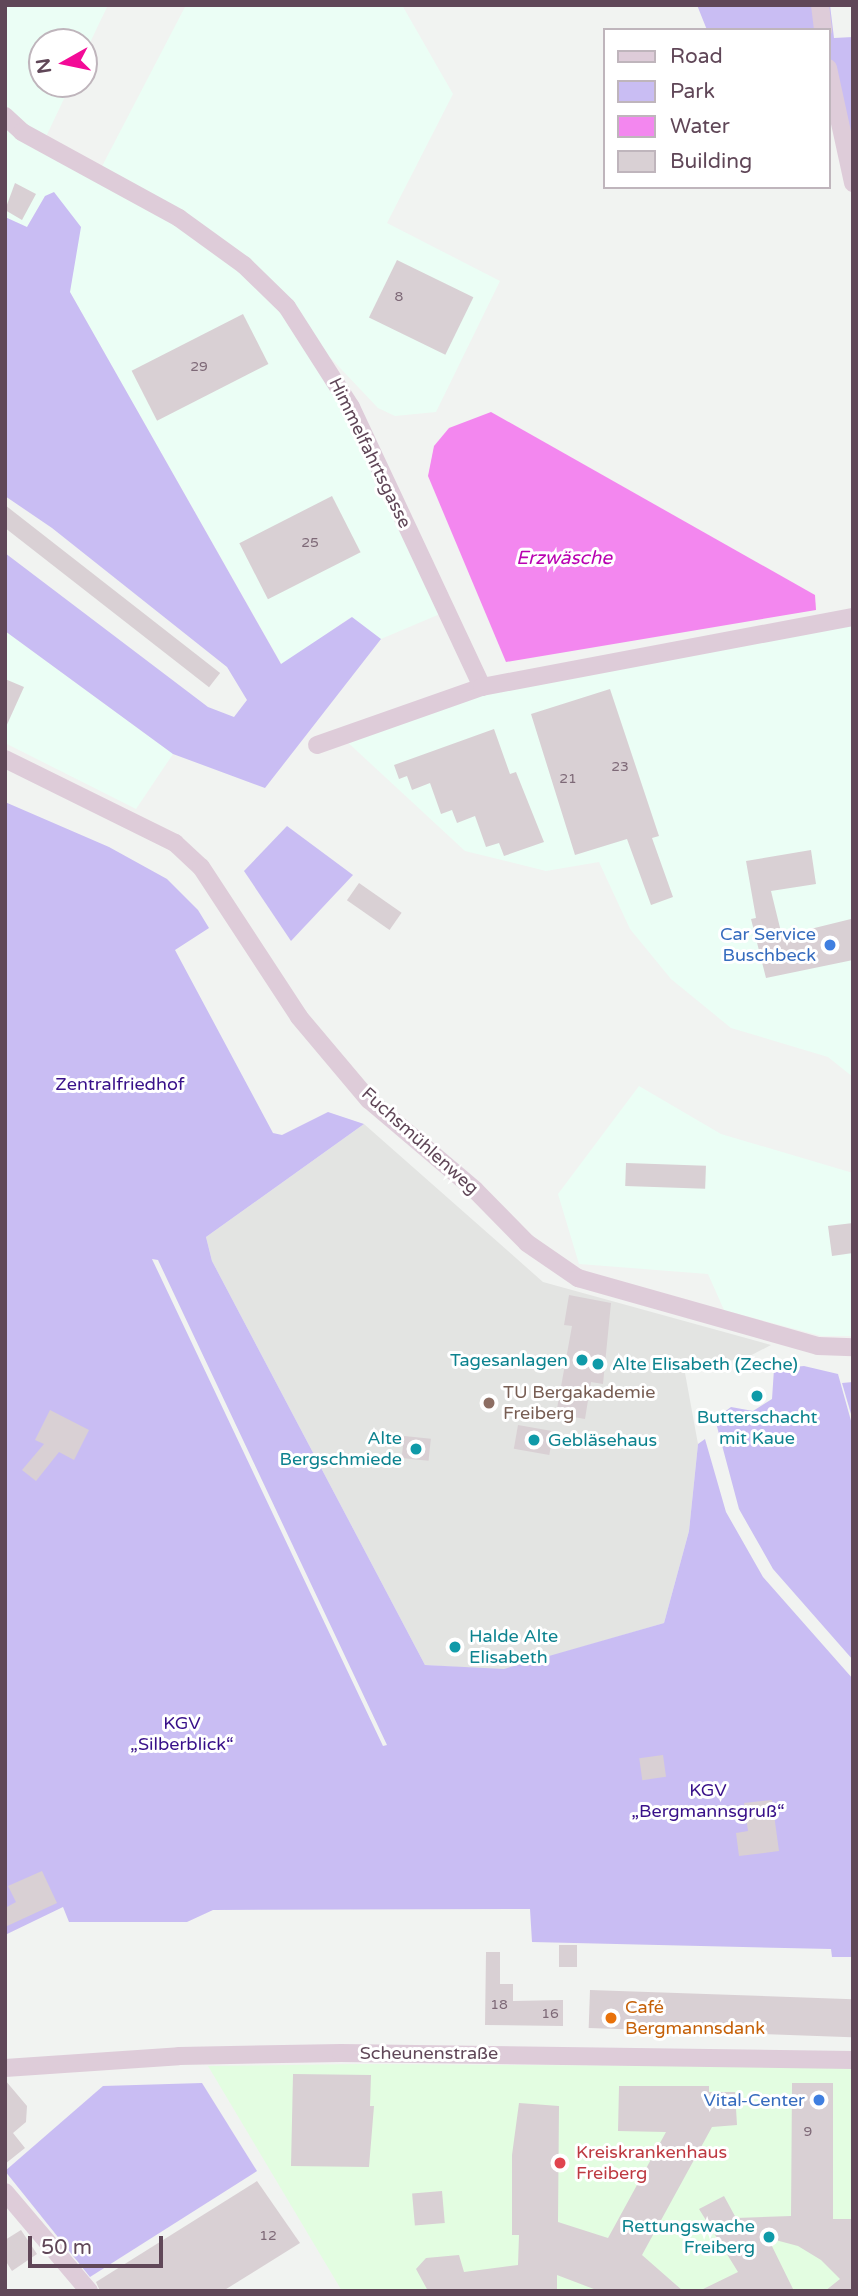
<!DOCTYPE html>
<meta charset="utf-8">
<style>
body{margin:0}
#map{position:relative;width:858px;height:2296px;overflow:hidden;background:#f1f3f1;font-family:"Varela Round",sans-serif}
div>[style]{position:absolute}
.commercial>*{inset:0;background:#ebfef5}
.education>*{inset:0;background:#e3e4e2}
.medical>*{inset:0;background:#e3fde1}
.green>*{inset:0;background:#c9bdf3}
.water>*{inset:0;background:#f387ef}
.building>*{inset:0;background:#d9d0d4;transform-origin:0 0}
.minor>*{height:18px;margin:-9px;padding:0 9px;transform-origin:9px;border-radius:9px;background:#deccd9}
.dots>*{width:19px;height:19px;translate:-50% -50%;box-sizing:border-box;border:4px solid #fff;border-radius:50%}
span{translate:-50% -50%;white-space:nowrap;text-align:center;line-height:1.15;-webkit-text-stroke:6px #fff;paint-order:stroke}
.number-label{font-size:14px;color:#7e6977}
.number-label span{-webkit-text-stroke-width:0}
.street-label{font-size:18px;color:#604758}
.shop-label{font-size:18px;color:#366cbe}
.right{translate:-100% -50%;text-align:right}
.park-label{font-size:18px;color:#381089}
.culture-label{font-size:18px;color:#0d838f}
.left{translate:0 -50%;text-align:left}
.education-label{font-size:18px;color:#785e54}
.food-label{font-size:18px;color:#c56008}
.health-label{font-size:18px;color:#be3a42}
.water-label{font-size:19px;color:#b901b1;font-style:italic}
.frame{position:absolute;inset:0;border:7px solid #604758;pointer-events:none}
.legend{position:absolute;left:603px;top:28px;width:228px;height:161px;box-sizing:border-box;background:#fff;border:2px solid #bfb5bc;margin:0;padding:9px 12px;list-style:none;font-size:21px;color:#604758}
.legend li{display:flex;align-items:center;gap:14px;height:35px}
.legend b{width:35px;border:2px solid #bfb5bc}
.north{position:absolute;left:28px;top:28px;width:70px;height:70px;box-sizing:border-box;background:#fff;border:2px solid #bfb5bc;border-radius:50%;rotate:261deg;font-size:19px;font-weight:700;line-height:28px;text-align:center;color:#604758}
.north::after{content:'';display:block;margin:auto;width:24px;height:32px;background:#f30b97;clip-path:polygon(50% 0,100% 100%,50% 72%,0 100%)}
.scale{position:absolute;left:28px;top:2236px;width:135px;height:32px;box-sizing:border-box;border:4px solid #604758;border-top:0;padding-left:9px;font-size:21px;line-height:24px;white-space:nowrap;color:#604758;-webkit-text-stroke:5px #fff;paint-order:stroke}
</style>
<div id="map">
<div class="commercial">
<i style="clip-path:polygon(5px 5px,108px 5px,84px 55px,84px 42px,42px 42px,42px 84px,71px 84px,43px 143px,98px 174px,186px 5px,402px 5px,453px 94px,387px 223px,500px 281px,436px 412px,395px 416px,378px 408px,308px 334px,447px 611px,381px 639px,351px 617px,282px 665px,70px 292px,80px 227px,45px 196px,27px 227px,5px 217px)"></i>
<i style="clip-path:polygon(853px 617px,853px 1077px,828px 1057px,731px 1028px,671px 979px,630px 929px,599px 862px,546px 871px,465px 851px,343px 738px,482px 687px)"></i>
<i style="clip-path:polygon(5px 631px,173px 754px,136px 809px,5px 743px)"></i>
<i style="clip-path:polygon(639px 1086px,721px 1134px,853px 1173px,853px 1336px,821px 1336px,724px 1310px,708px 1274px,579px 1264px,558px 1194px)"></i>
</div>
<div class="education">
<i style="clip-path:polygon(364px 1124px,543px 1282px,771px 1345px,742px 1360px,683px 1362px,698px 1444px,689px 1531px,664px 1623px,504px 1670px,425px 1665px,212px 1261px,206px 1237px)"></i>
</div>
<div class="medical">
<i style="clip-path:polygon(362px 2064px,853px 2067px,853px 2291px,342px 2291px,208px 2066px)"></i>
</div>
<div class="green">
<i style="clip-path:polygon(697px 5px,830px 5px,834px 38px,853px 37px,853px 183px,838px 116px,828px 118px,828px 30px,707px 30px)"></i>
<i style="clip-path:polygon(54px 192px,81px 227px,70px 292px,281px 664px,352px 617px,381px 639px,265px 788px,173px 754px,5px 631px,5px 553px,208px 707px,234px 717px,247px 700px,227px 667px,52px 528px,5px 496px,5px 217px,27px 227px,45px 196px)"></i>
<i style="clip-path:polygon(evenodd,5px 802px,109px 847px,167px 879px,198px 910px,209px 928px,175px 950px,273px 1133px,282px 1135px,328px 1112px,364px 1124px,206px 1237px,212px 1261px,425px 1665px,504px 1669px,664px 1623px,689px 1531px,698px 1444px,705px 1439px,726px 1512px,763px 1577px,853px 1679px,853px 1957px,832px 1957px,831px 1949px,532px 1942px,530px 1909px,213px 1910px,187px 1922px,69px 1922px,63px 1907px,5px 1935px,5px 802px,152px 1259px,158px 1260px,387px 1745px,383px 1746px,152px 1259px)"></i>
<i style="clip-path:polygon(287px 826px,353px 875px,291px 941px,244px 871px)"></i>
<i style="clip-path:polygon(804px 1366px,838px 1374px,853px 1428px,853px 1660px,773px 1569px,739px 1509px,715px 1419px,731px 1407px,753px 1411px,772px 1399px,774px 1369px)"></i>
<i style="clip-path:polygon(853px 1382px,853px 1421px,842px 1383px)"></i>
<i style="clip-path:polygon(202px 2083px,257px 2171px,90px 2277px,5px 2171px,103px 2086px)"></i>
</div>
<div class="water">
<i style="clip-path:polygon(491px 412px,815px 595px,816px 610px,506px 662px,428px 476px,434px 446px,449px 428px)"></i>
</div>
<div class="building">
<i style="clip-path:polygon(15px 183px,36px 194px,22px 220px,5px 210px)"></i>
<i style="left:397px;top:260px;width:85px;height:64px;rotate:26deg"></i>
<i style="left:243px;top:314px;width:56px;height:125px;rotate:63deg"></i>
<i style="left:332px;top:496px;width:63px;height:104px;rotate:63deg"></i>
<i style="left:5px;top:505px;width:273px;height:18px;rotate:38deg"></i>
<i style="clip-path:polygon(5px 679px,24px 687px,5px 729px)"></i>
<i style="clip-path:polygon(610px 689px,659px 836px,652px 838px,673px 897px,651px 905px,627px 839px,575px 855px,531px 714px)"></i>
<i style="clip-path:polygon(494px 729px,510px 774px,516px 772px,544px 842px,504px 856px,499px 843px,486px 847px,475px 816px,457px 823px,452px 810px,441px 814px,430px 783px,412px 790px,407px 776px,399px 779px,394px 765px)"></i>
<i style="clip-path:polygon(811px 850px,816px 884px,771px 891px,782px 936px,851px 919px,853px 960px,766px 978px,751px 919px,756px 918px,746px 861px)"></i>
<i style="left:359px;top:883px;width:52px;height:21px;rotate:35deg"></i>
<i style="left:626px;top:1163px;width:80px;height:23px;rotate:2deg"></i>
<i style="clip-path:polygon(853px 1223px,853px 1253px,832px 1256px,828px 1226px)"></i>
<i style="clip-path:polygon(569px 1295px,611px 1303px,603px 1384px,591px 1382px,585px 1419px,556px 1414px,572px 1326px,564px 1325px)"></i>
<i style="clip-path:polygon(50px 1410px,89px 1430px,74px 1460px,59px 1452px,36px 1481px,22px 1470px,44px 1444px,35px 1440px)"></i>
<i style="left:518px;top:1425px;width:36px;height:24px;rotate:10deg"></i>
<i style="left:404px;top:1436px;width:27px;height:22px;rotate:6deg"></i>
<i style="left:663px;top:1755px;width:22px;height:24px;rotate:82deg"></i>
<i style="clip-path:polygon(772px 1800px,779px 1851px,739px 1856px,736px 1833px,748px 1831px,744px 1803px)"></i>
<i style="clip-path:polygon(42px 1871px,57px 1903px,5px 1927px,5px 1908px,16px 1902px,8px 1886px)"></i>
<i style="left:559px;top:1945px;width:18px;height:22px"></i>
<i style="clip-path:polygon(486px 1952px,500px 1952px,500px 1984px,513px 1984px,513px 2001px,563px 2000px,563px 2026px,485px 2025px)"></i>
<i style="left:590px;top:1990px;width:263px;height:38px;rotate:2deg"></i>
<i style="clip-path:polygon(293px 2074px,371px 2075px,370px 2106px,374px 2106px,369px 2167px,291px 2166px)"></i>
<i style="clip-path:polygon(5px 2080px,27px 2106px,26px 2122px,13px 2133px,25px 2148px,5px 2164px)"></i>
<i style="clip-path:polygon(792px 2083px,833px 2083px,833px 2219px,853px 2219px,853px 2291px,825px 2291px,840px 2279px,821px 2260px,798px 2246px,768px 2238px,794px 2291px,699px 2291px,738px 2272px,699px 2209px,724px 2196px,736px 2218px,791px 2216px)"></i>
<i style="clip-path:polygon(619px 2086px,709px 2086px,709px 2092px,735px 2092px,737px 2125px,712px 2127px,642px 2255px,683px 2291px,599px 2291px,557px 2275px,557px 2291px,428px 2291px,416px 2269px,426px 2258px,459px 2255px,464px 2272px,518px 2265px,519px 2235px,512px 2235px,512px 2155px,519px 2103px,559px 2106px,558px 2222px,608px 2238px,666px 2132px,618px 2131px)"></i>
<i style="clip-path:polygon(257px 2181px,300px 2243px,223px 2291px,100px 2291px,96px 2282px)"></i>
<i style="left:442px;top:2191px;width:32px;height:30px;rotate:85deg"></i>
<i style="clip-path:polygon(21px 2230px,37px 2254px,12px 2271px,5px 2260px,5px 2240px)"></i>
</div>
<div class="minor">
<i style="left:820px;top:5px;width:25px;rotate:83deg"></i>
<i style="left:828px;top:68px;width:118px;rotate:77.7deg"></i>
<i style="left:5px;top:116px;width:23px;rotate:43deg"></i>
<i style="left:22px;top:132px;width:179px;rotate:28.7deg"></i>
<i style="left:179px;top:218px;width:80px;rotate:35.9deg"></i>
<i style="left:244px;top:265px;width:60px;rotate:44.3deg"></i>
<i style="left:287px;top:307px;width:119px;rotate:57.4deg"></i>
<i style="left:351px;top:407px;width:309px;rotate:64.9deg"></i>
<i style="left:317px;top:745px;width:175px;rotate:-19.4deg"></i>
<i style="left:482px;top:687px;width:378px;rotate:-10.7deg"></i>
<i style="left:5px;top:759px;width:190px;rotate:26.3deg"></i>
<i style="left:175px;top:843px;width:35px;rotate:43deg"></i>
<i style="left:201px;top:867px;width:179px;rotate:56.8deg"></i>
<i style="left:299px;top:1017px;width:109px;rotate:49.9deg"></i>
<i style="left:369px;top:1100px;width:139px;rotate:40.3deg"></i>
<i style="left:475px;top:1190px;width:74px;rotate:45.5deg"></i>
<i style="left:527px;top:1243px;width:62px;rotate:34.5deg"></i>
<i style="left:578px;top:1278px;width:249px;rotate:15.8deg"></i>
<i style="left:818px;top:1346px;width:35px;rotate:2deg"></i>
<i style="left:5px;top:2068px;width:174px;rotate:-3.9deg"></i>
<i style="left:179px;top:2056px;width:162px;rotate:-1.1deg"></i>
<i style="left:341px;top:2053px;width:512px;rotate:0.78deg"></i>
<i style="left:5px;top:2192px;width:130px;rotate:49.7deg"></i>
</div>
<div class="dots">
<i style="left:830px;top:945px;background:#3f7fe0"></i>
<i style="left:582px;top:1360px;background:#0f9aa8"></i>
<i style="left:598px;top:1364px;background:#0f9aa8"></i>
<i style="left:757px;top:1396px;background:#0f9aa8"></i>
<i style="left:489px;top:1403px;background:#8d6e63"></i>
<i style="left:534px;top:1440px;background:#0f9aa8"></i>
<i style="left:416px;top:1449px;background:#0f9aa8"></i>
<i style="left:455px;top:1647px;background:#0f9aa8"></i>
<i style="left:611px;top:2018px;background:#e8710a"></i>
<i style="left:819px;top:2100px;background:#3f7fe0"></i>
<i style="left:560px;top:2163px;background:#e0444e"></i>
<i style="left:769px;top:2237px;background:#0f9aa8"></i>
</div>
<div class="number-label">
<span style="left:399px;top:297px">8</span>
<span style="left:199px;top:367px">29</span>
<span style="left:310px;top:543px">25</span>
<span style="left:620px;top:767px">23</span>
<span style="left:568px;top:779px">21</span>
<span style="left:499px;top:2005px">18</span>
<span style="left:550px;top:2014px">16</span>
<span style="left:808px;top:2132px">9</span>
<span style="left:268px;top:2236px">12</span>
</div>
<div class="street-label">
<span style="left:370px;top:453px;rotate:64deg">Himmelfahrtsgasse</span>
<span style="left:420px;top:1141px;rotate:42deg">Fuchsmühlenweg</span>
<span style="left:429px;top:2053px">Scheunenstraße</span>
</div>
<div class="shop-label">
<span class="right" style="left:816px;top:945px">Car Service<br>Buschbeck</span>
<span class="right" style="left:805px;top:2100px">Vital-Center</span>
</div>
<div class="park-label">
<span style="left:120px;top:1084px">Zentralfriedhof</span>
<span style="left:182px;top:1734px">KGV<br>„Silberblick“</span>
<span style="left:708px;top:1801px">KGV<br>„Bergmannsgruß“</span>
</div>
<div class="culture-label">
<span class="right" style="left:568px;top:1360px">Tagesanlagen</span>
<span class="left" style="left:612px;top:1364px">Alte Elisabeth (Zeche)</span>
<span style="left:757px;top:1428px">Butterschacht<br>mit Kaue</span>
<span class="right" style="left:402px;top:1449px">Alte<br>Bergschmiede</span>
<span class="left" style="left:548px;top:1440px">Gebläsehaus</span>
<span class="left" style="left:469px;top:1647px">Halde Alte<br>Elisabeth</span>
<span class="right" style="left:755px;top:2237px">Rettungswache<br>Freiberg</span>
</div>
<div class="education-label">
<span class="left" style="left:503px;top:1403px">TU Bergakademie<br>Freiberg</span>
</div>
<div class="food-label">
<span class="left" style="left:625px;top:2018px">Café<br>Bergmannsdank</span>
</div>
<div class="health-label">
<span class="left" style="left:576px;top:2163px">Kreiskrankenhaus<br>Freiberg</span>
</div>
<div class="water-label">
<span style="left:564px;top:559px">Erzwäsche</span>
</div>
<div class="frame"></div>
<ul class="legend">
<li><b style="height:9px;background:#deccd9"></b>Road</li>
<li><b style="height:19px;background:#c9bdf3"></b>Park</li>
<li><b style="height:19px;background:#f387ef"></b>Water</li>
<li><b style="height:19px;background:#d9d0d4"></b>Building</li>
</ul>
<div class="north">N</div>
<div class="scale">50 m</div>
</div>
